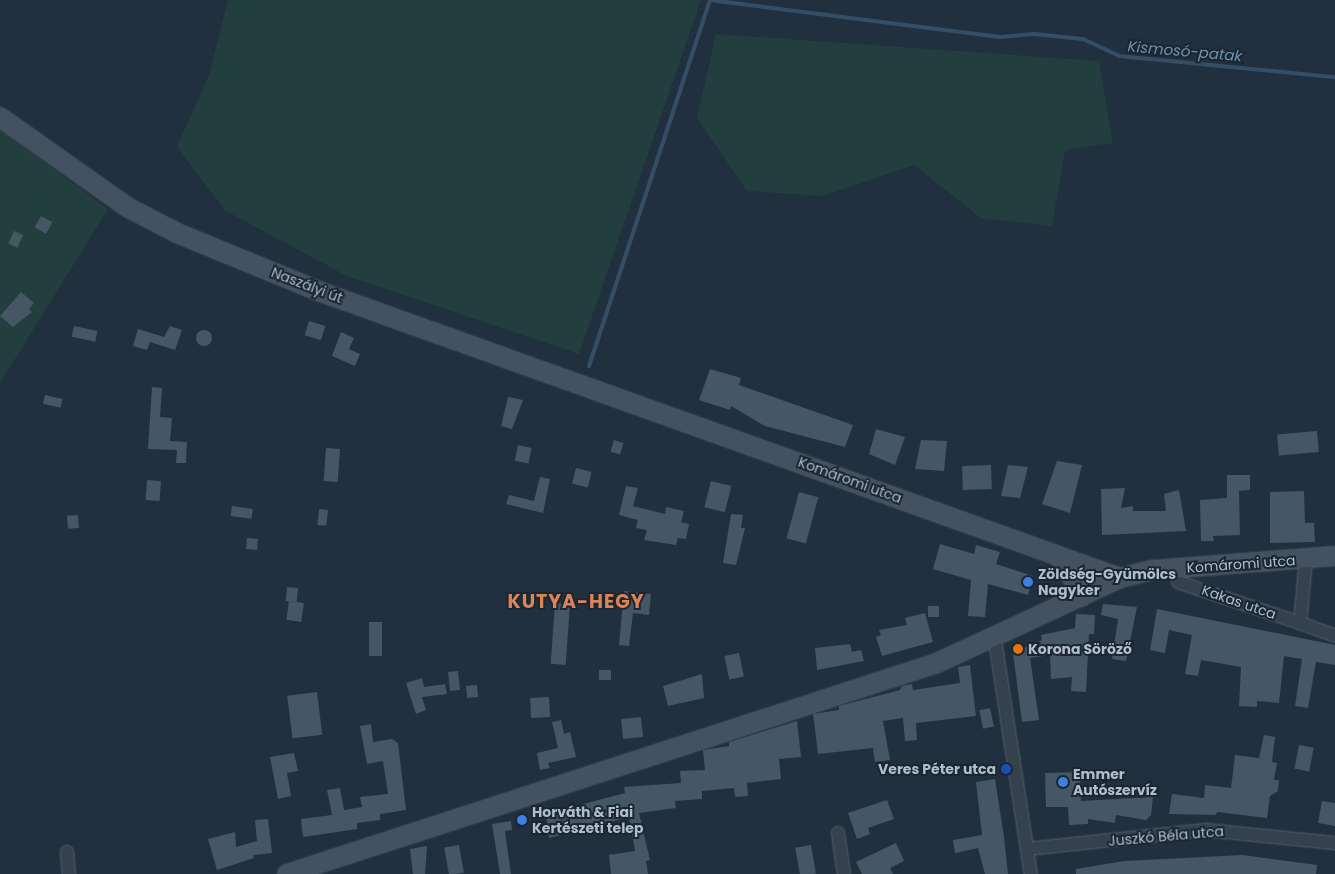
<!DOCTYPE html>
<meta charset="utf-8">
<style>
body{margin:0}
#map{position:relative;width:1335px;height:874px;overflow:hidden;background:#21303e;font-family:Poppins,sans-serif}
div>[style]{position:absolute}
.green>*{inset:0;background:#233e3f}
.stream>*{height:4px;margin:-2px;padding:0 2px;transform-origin:2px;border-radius:2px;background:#344e66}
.building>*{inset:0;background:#455664;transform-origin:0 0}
.round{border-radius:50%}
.roads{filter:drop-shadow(0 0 1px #53606b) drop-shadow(0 0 1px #53606b)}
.minor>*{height:12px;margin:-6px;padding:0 6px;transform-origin:6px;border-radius:6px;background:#35424e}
.secondary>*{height:18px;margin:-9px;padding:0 9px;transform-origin:9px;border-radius:9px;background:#435161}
.dots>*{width:14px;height:14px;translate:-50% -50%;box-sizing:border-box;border:2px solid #1a2732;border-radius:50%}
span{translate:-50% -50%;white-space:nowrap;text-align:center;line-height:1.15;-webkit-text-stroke:4px #1a2732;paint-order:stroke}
.street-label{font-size:14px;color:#b1bdc9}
.poi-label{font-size:14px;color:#b1bdc9;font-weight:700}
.left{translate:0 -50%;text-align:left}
.right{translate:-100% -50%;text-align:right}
.water-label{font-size:15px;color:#6f91af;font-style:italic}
.district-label{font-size:19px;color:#dc8358;font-weight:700;letter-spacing:1px}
</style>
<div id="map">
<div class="green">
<i style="clip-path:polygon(228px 0,701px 0,579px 354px,347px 276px,226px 211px,177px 147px,209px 75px)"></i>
<i style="clip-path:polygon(716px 34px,1099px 61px,1113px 143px,1065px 150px,1052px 226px,981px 218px,914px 165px,823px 196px,747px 191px,697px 118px)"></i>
<i style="clip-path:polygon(0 129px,108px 209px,0 383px)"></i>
</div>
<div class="stream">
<i style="left:589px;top:366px;width:385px;rotate:-71.7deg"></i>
<i style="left:710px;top:0;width:292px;rotate:7.3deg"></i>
<i style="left:1000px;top:37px;width:34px;rotate:-5deg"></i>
<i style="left:1034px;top:34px;width:49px;rotate:5.8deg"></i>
<i style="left:1083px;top:39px;width:40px;rotate:25deg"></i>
<i style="left:1119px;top:56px;width:217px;rotate:5.6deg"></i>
</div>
<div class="building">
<i style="left:41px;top:216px;width:13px;height:13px;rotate:29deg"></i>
<i style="left:14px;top:231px;width:10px;height:14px;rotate:24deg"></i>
<i style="clip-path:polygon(21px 292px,34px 303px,29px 309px,32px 312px,13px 327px,0 316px)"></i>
<i style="left:309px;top:321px;width:17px;height:15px;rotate:17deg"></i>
<i style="left:74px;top:326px;width:24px;height:11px;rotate:12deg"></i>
<i style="clip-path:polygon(170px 326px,182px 330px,175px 350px,150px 342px,147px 350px,133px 346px,138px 329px,164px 337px)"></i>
<i class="round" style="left:196px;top:330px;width:16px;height:16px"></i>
<i style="clip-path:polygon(341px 332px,354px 338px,349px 349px,360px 354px,355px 366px,332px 356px)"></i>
<i style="clip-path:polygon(710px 369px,741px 378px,739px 385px,853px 425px,845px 447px,765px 426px,731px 406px,730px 410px,699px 400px)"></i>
<i style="clip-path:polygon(152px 387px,162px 388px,160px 417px,172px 418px,170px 441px,187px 442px,186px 463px,176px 463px,177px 450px,148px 449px)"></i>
<i style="left:45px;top:395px;width:18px;height:9px;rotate:13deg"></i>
<i style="clip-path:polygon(508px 397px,523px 400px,512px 429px,501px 426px)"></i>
<i style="clip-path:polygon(876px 429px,905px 437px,895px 465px,869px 454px)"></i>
<i style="left:1317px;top:431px;width:21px;height:40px;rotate:85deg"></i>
<i style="left:614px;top:440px;width:10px;height:12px;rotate:17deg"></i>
<i style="clip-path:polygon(921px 440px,947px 441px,944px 471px,915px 469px)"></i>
<i style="left:518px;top:445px;width:14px;height:16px;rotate:12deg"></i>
<i style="left:326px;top:448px;width:14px;height:33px;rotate:4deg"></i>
<i style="clip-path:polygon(1057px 461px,1082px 465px,1070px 513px,1042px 504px)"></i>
<i style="left:991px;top:465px;width:24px;height:29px;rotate:88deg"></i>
<i style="clip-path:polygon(1008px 465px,1028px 467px,1020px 498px,1001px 496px)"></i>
<i style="left:576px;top:468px;width:16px;height:16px;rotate:14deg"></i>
<i style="clip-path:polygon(1227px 475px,1250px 475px,1250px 490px,1239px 491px,1240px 535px,1213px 536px,1214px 541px,1201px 541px,1200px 500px,1227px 498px)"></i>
<i style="clip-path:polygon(540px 477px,550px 479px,543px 513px,506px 504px,509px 495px,534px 501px)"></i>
<i style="left:147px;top:480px;width:14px;height:20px;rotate:4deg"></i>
<i style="left:711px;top:481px;width:21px;height:27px;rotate:14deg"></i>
<i style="clip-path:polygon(626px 486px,638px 488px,633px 506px,665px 514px,666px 507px,684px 511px,681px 522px,689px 524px,686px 539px,678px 538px,676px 545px,644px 540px,647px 530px,636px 528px,638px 520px,619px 515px)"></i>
<i style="clip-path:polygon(1125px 488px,1121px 508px,1133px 506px,1133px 511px,1166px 511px,1164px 494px,1179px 490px,1186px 531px,1102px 535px,1101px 489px)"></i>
<i style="clip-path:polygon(1304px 491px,1305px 523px,1314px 523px,1315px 542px,1270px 543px,1270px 492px)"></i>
<i style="left:799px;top:492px;width:20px;height:48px;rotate:15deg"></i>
<i style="left:232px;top:506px;width:21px;height:10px;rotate:8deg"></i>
<i style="left:319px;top:509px;width:9px;height:16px;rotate:6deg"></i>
<i style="clip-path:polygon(731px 514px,743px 515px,741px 528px,745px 528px,736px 565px,723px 563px)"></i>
<i style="left:78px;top:515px;width:13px;height:11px;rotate:86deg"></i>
<i style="left:247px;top:538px;width:11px;height:11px;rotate:5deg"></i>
<i style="clip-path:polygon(940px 544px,974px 554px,976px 545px,1000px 552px,996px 564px,1033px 576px,1028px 595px,988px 584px,985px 617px,968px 616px,971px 580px,933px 569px)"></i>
<i style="left:287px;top:587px;width:11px;height:14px;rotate:5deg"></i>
<i style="clip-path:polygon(624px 591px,651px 594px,649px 615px,633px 613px,629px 646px,619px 645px)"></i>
<i style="left:289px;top:601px;width:15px;height:19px;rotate:8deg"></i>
<i style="left:555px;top:603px;width:15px;height:61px;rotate:4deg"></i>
<i style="clip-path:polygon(1103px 604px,1137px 607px,1126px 661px,1112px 659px,1118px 619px,1101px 615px)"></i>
<i style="left:928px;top:606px;width:11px;height:11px"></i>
<i style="clip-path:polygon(1157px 609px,1335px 645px,1335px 665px,1316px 662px,1308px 708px,1295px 706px,1302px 659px,1284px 656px,1279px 703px,1257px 701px,1257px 707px,1239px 706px,1241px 667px,1201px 660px,1198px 676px,1185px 674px,1192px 635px,1169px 630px,1165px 653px,1150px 650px)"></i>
<i style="clip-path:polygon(925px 613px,933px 642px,882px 656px,876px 637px,881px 635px,879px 630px,907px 625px,905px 618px)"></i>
<i style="clip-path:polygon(1076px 614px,1095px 615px,1094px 634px,1089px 634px,1086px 692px,1071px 691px,1072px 677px,1051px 679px,1050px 655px,1030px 658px,1039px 720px,1022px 722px,1013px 653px,1042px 640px,1041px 635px,1075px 628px)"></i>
<i style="left:369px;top:622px;width:13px;height:34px"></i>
<i style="clip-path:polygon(850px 644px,852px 652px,861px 650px,864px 661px,817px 670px,815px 648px)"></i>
<i style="left:739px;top:653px;width:24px;height:15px;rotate:78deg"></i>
<i style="clip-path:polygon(970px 665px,976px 716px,916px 723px,917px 740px,905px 741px,903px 718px,883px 721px,890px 760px,875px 762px,873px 748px,818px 754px,813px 714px,839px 710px,839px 706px,900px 690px,902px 686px,912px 684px,913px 690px,960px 683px,958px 667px)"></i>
<i style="left:599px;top:670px;width:12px;height:10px"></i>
<i style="left:458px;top:671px;width:19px;height:10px;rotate:84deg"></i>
<i style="clip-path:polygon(702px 674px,704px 698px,668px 706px,663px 686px)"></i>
<i style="clip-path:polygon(422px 678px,424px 687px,445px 684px,447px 694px,422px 697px,426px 710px,416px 714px,406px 683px)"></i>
<i style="left:477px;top:685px;width:12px;height:11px;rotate:85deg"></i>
<i style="left:317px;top:692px;width:43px;height:30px;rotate:83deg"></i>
<i style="left:549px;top:697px;width:20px;height:19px;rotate:87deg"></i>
<i style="left:990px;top:708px;width:19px;height:11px;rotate:78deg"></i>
<i style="left:641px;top:717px;width:20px;height:20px;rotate:84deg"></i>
<i style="clip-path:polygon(561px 720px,564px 734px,570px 732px,576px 757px,548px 763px,550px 768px,540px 770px,537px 753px,558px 748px,552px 722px)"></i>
<i style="clip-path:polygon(797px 721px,801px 757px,779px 759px,781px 779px,747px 783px,748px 796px,735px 797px,734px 788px,702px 791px,702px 799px,675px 801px,676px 808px,639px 813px,650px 860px,646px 861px,648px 874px,611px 874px,609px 855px,635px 851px,629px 817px,549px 838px,546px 814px,625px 793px,624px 787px,681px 783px,680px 771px,705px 770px,703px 750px,729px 746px,729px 742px)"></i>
<i style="clip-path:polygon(371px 724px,373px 742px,392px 739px,398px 743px,406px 810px,380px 814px,380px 820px,357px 823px,357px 829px,303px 837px,301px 819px,332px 815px,327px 790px,340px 788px,344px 810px,362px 807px,360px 797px,388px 794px,383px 761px,367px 764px,360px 726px)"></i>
<i style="clip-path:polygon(1264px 735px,1275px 737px,1272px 762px,1277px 763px,1274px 780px,1279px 780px,1278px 791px,1270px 796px,1267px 818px,1217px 812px,1216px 815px,1169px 814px,1172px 794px,1204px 798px,1205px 785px,1231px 788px,1235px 755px,1259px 758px)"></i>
<i style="left:1299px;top:745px;width:15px;height:24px;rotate:11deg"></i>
<i style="clip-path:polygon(294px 753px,298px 771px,287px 773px,291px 796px,278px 799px,270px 757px)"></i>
<i style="clip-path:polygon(1080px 772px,1081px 801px,1153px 797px,1151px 815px,1146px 820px,1116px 815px,1115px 823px,1088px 819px,1088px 824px,1069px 825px,1068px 807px,1046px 807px,1045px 773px)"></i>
<i style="clip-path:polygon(995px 779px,1004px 837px,1008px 874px,985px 874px,978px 848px,955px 853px,953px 840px,982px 835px,976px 782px)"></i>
<i style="clip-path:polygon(887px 800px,894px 819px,868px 828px,870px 834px,857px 839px,848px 813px)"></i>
<i style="clip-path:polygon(1322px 801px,1335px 803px,1335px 826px,1318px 823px)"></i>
<i style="clip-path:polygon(268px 819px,272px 853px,253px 855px,254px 858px,217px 870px,208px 839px,235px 832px,236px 847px,257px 841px,255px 820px)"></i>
<i style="clip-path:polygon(511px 821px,512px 830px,505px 831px,511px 874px,500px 874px,492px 824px)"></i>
<i style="clip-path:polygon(896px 843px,904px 861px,890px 868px,893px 874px,862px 874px,856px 862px)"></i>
<i style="left:459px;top:845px;width:28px;height:15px;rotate:80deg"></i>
<i style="left:811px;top:845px;width:29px;height:16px;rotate:80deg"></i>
<i style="clip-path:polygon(427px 846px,425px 874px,413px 874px,410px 849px)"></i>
<i style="clip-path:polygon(1243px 855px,1317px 865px,1316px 874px,1076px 874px,1076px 869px,1124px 861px)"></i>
</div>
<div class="roads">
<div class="minor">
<i style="left:1306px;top:560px;width:63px;rotate:95.4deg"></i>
<i style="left:1300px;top:623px;width:37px;rotate:20deg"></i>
<i style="left:1178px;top:582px;width:129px;rotate:18.6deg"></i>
<i style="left:995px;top:640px;width:237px;rotate:81.3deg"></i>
<i style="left:838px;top:833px;width:41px;rotate:81.7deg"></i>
<i style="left:1027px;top:849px;width:180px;rotate:-6.1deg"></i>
<i style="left:1206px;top:830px;width:130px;rotate:5.8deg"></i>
<i style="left:67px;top:852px;width:22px;rotate:85deg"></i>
</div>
<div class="secondary">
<i style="left:0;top:117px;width:156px;rotate:35.3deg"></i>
<i style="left:127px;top:207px;width:56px;rotate:27.5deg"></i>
<i style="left:177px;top:233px;width:156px;rotate:22.3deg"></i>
<i style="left:321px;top:292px;width:849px;rotate:19.69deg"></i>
<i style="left:1061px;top:559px;width:43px;rotate:60.4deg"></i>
<i style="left:287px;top:874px;width:683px;rotate:-17.98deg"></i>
<i style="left:937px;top:663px;width:202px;rotate:-24.9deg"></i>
<i style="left:1120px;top:578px;width:34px;rotate:-14deg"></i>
<i style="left:1153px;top:570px;width:183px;rotate:-4.4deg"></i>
</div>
</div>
<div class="dots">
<i style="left:1028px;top:582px;background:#3f7fe0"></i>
<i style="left:1018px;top:649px;background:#e8710a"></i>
<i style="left:1006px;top:769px;background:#1a4fb4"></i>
<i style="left:1063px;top:782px;background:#3f7fe0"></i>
<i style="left:522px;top:820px;background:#3f7fe0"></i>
</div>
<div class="street-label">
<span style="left:307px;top:285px;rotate:21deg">Naszályi út</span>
<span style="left:850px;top:480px;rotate:20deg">Komáromi utca</span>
<span style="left:1241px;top:564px;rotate:-4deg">Komáromi utca</span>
<span style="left:1239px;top:602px;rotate:19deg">Kakas utca</span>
<span style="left:1166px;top:836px;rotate:-5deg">Juszkó Béla utca</span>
</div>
<div class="poi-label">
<span class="left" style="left:1038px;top:582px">Zöldség-Gyümölcs<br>Nagyker</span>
<span class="left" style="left:1028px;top:649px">Korona Söröző</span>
<span class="right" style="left:996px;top:769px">Veres Péter utca</span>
<span class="left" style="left:1073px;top:782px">Emmer<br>Autószervíz</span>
<span class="left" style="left:532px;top:820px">Horváth &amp; Fiai<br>Kertészeti telep</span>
</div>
<div class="water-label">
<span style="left:1185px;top:51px;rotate:5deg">Kismosó-patak</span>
</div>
<div class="district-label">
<span style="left:576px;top:602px">KUTYA-HEGY</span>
</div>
</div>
